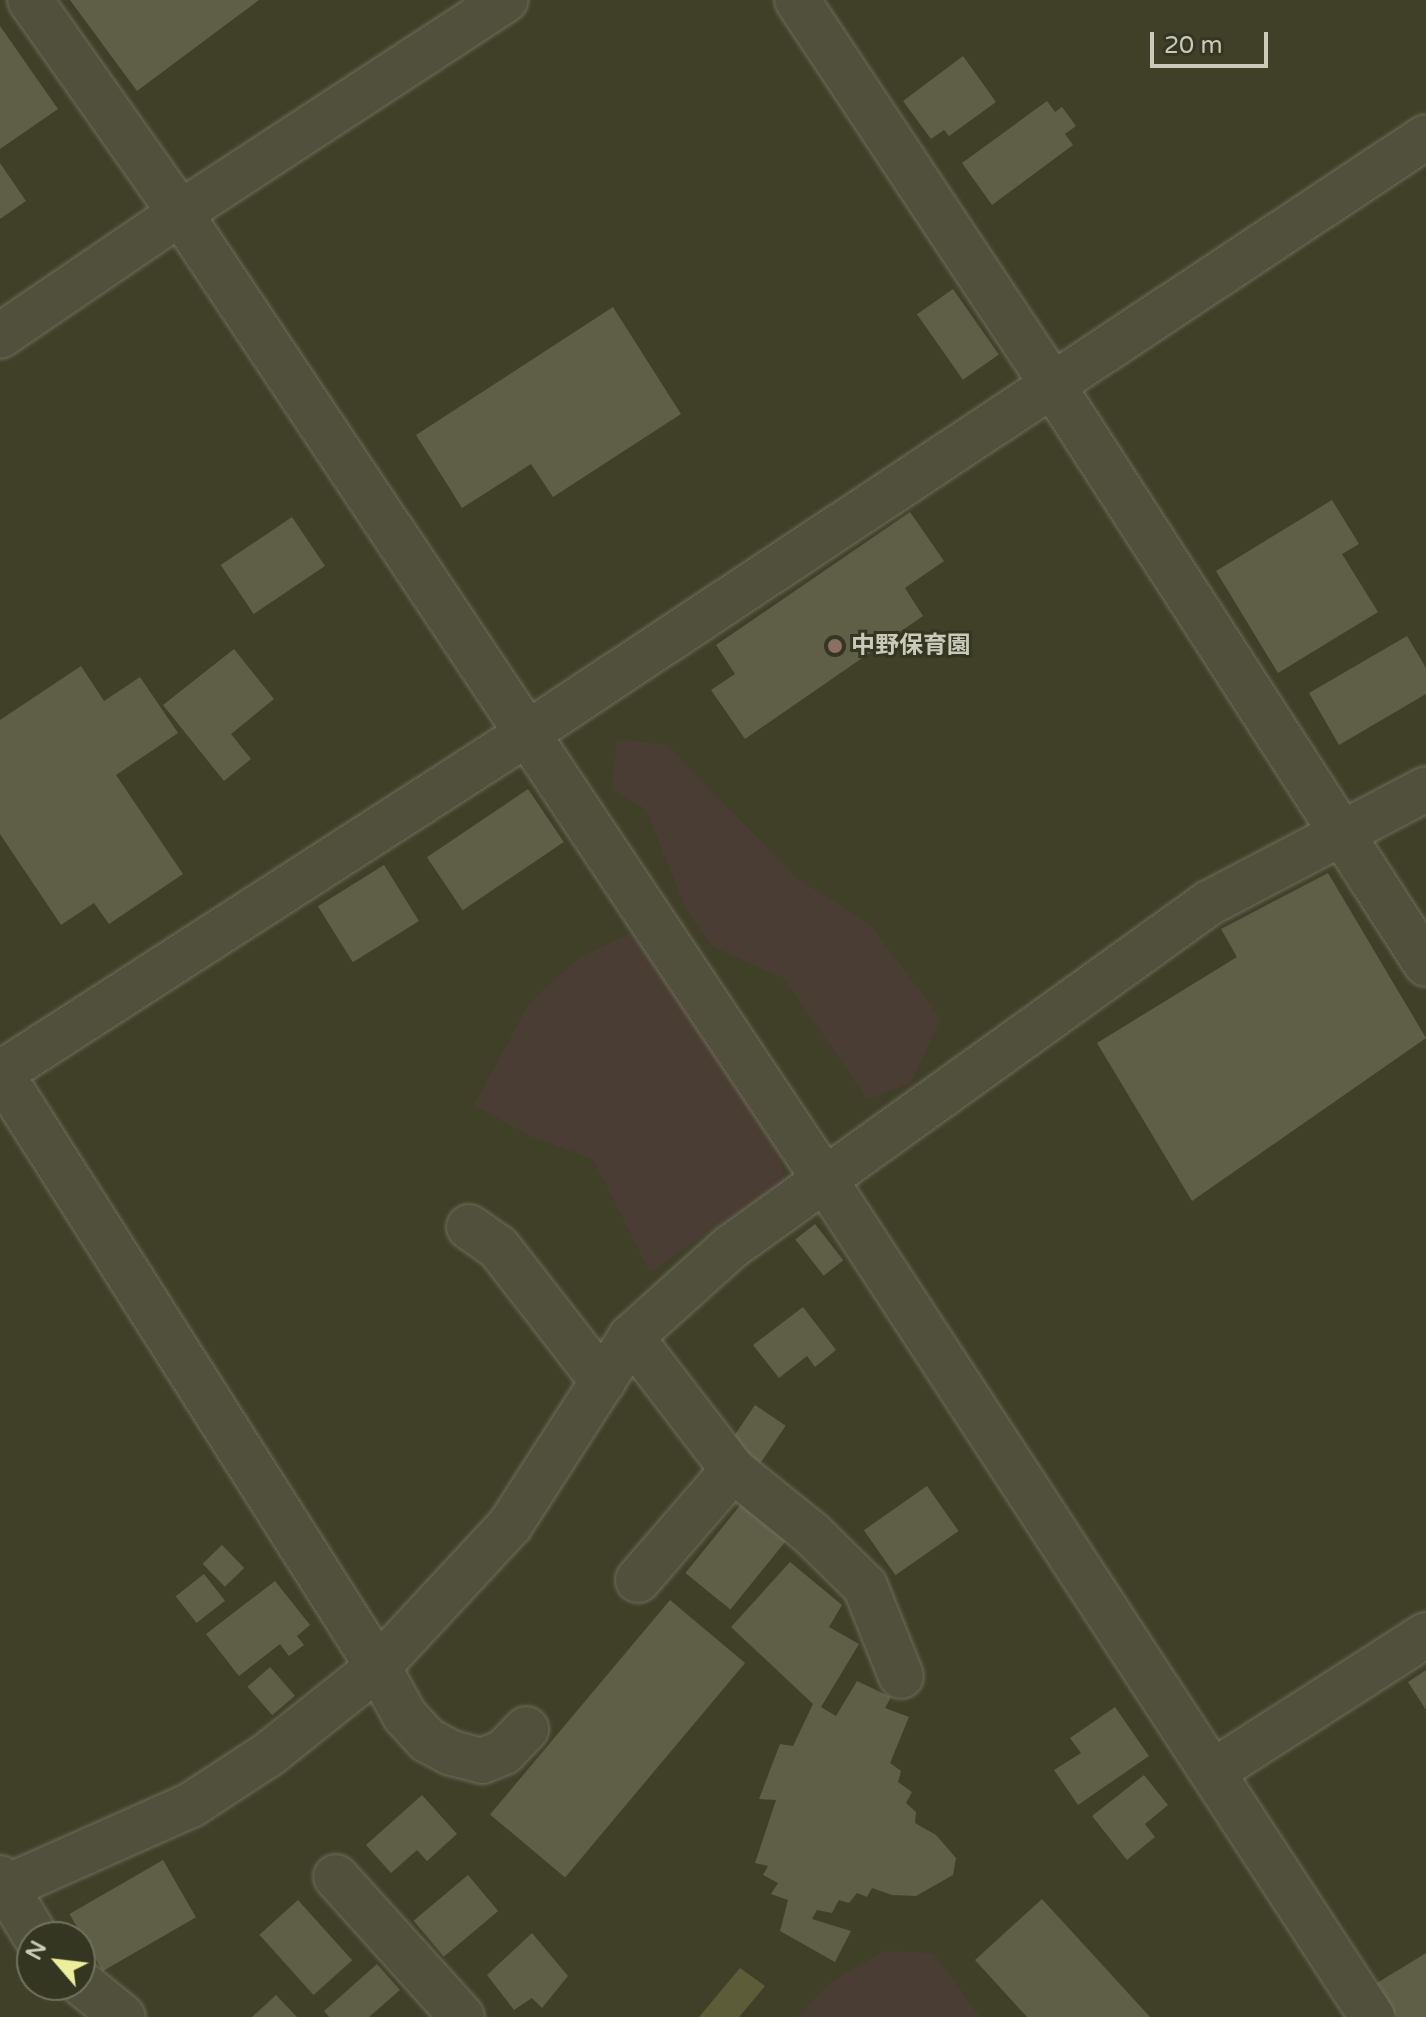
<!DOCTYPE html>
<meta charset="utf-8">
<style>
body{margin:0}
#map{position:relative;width:1426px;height:2017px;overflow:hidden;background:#404029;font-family:"Varela Round","Noto Sans JP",sans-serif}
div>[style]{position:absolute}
.green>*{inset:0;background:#4a3d34}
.water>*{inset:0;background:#5c5d38}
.building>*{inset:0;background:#5e5f46;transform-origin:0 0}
.roads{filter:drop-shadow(0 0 2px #6d6e5b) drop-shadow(0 0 2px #6d6e5b)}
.street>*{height:44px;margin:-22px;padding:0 22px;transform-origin:22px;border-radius:22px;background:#50503d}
.dots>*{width:22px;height:22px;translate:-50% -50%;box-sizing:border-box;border:4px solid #353622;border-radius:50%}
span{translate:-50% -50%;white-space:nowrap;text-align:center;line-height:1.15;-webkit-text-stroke:6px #353622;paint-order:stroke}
.poi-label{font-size:24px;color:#cacaba;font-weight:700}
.left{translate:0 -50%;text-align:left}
.north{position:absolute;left:16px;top:1921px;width:80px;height:80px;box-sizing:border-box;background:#353622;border:2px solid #71715f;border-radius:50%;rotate:298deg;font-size:22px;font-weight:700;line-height:32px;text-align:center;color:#cacaba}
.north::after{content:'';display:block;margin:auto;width:28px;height:36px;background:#ebef9b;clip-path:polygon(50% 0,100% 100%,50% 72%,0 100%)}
.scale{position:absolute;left:1150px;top:32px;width:118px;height:36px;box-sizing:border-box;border:4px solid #cacaba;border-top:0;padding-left:10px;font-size:24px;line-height:28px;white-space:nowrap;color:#cacaba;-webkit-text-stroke:6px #353622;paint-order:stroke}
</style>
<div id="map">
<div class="green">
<i style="clip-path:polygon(617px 739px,667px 745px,798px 879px,870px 925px,941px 1019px,910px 1084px,867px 1099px,785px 979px,712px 946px,686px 909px,646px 809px,612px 790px)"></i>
<i style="clip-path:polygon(630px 933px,712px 1039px,779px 1154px,785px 1181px,650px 1272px,593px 1159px,530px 1136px,474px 1105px,529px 1004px,574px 962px)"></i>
<i style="clip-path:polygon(884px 1951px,933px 1953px,980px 2017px,798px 2017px,828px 1984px)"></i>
</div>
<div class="water">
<i style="clip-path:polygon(740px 1968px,765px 1986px,739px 2017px,699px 2017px)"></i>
</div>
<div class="building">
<i style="clip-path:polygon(70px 0,259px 0,137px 91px)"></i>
<i style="clip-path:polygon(0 26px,58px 109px,0 149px)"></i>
<i style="clip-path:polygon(963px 56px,996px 102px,949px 136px,944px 130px,931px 139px,903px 101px)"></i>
<i style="clip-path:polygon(1047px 101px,1055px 112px,1062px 107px,1076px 126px,1065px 134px,1073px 145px,992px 205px,962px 163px)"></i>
<i style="clip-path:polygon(0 163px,26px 201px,0 219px)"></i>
<i style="left:953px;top:289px;width:80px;height:44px;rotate:55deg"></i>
<i style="clip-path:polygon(613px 307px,681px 414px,553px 497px,531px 464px,462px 508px,416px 435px)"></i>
<i style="clip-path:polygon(1332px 500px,1359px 544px,1342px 554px,1378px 612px,1278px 673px,1216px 571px)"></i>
<i style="clip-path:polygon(910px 512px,944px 561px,905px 588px,923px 616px,745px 739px,711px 690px,735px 674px,716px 645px)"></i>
<i style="left:292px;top:517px;width:59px;height:86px;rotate:56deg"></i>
<i style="clip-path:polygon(1407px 636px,1426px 668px,1426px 694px,1339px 745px,1309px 693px)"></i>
<i style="clip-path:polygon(234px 649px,274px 699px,231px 734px,251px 759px,224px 781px,163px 705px)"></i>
<i style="clip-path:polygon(81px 666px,104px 701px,140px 677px,178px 733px,116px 775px,183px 874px,109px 924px,94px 903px,61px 925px,0 834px,0 720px)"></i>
<i style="left:528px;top:789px;width:64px;height:122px;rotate:56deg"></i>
<i style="left:384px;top:865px;width:66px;height:78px;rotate:58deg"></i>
<i style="clip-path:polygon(1328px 873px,1426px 1038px,1192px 1201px,1097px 1043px,1237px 957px,1221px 929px)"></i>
<i style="left:815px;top:1224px;width:46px;height:25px;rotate:52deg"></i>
<i style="clip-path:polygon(803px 1307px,836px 1350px,815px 1367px,807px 1356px,779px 1378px,753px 1345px)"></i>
<i style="left:755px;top:1405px;width:37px;height:45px;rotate:34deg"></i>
<i style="left:927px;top:1486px;width:55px;height:77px;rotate:55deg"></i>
<i style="left:742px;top:1503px;width:58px;height:90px;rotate:39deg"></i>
<i style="left:222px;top:1545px;width:32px;height:27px;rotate:46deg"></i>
<i style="clip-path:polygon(790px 1562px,842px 1605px,829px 1627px,859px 1644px,821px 1707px,836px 1716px,857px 1681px,891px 1697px,885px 1708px,909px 1717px,890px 1763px,901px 1771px,898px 1782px,912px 1792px,906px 1803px,916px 1812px,915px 1823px,936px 1835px,956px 1858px,953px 1875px,916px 1896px,892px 1895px,872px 1888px,867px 1897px,857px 1893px,849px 1903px,839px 1900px,832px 1913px,817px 1910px,812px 1919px,851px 1931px,835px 1962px,780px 1931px,788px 1900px,771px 1894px,778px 1883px,763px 1875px,768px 1866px,755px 1863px,776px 1800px,759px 1799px,780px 1744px,793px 1746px,813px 1704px,731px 1627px)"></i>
<i style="left:204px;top:1574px;width:34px;height:36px;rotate:52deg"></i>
<i style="clip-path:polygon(275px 1581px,310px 1625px,297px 1636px,304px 1645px,289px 1656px,280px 1644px,239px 1676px,206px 1634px)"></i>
<i style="left:670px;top:1600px;width:98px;height:280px;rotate:40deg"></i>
<i style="left:270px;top:1667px;width:38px;height:30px;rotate:49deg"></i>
<i style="clip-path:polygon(1426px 1670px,1426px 1710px,1408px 1682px)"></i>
<i style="clip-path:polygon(1115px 1707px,1149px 1756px,1078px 1805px,1054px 1770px,1081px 1753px,1070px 1738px)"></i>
<i style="clip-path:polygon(1144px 1775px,1168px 1805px,1145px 1824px,1155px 1837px,1127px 1860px,1092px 1816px)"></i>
<i style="clip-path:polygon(422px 1795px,457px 1834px,427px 1861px,417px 1850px,391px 1873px,366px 1845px)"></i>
<i style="left:163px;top:1860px;width:66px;height:108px;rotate:60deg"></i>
<i style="left:468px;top:1875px;width:47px;height:71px;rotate:50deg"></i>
<i style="clip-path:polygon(1042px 1899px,1150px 2017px,1027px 2017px,975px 1960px)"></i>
<i style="left:298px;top:1900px;width:81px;height:52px;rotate:48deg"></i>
<i style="clip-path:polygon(532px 1933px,568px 1976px,542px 2008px,532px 1998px,514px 2010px,487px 1975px)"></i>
<i style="clip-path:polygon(1426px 1953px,1426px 2017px,1397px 2017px,1377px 1983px)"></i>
<i style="clip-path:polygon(377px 1964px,400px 1990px,369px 2017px,329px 2017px,324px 2011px)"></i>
<i style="clip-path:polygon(276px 1995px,297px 2017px,252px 2017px)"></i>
</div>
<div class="roads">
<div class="street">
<i style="left:30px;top:0;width:261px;rotate:54.8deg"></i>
<i style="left:180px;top:213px;width:1162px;rotate:56.3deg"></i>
<i style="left:825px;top:1180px;width:1000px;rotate:56.83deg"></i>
<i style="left:797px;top:0;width:463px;rotate:56.4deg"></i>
<i style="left:1053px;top:386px;width:688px;rotate:57.16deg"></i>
<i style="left:0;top:336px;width:218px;rotate:-34.3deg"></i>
<i style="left:180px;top:213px;width:389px;rotate:-33.2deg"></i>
<i style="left:0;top:1072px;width:705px;rotate:57.57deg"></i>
<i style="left:378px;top:1667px;width:56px;rotate:61.1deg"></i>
<i style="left:405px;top:1716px;width:33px;rotate:47deg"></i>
<i style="left:427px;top:1740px;width:27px;rotate:28deg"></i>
<i style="left:451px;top:1753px;width:32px;rotate:14deg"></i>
<i style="left:482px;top:1761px;width:24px;rotate:-22deg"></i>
<i style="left:504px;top:1752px;width:32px;rotate:-46deg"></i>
<i style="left:1px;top:1073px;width:624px;rotate:-32.82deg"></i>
<i style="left:525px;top:735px;width:1081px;rotate:-33.57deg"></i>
<i style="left:469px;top:1227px;width:35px;rotate:35deg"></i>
<i style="left:498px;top:1247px;width:171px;rotate:52.1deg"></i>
<i style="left:631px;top:1337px;width:168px;rotate:52.5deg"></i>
<i style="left:733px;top:1470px;width:102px;rotate:39deg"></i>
<i style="left:812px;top:1534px;width:74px;rotate:44.5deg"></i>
<i style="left:865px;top:1586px;width:97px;rotate:68.2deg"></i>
<i style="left:638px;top:1580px;width:145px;rotate:-49.2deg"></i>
<i style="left:1214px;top:1771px;width:252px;rotate:-32.7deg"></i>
<i style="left:336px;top:1877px;width:188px;rotate:48deg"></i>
<i style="left:0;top:1878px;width:69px;rotate:58.6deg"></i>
<i style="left:0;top:1890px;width:209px;rotate:-24deg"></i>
<i style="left:191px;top:1805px;width:93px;rotate:-33.2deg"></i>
<i style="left:269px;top:1754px;width:139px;rotate:-38.6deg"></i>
<i style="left:378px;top:1667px;width:194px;rotate:-47.1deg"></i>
<i style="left:510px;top:1525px;width:224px;rotate:-57.2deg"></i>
<i style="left:631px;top:1337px;width:135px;rotate:-42deg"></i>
<i style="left:731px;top:1247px;width:589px;rotate:-35.74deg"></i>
<i style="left:1209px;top:903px;width:245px;rotate:-27.7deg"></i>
<i style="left:80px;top:1982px;width:55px;rotate:39.1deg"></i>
</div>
</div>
<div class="dots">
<i style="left:835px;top:646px;background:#8d6e63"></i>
</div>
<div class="poi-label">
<span class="left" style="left:851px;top:646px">中野保育園</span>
</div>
<div class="north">N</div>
<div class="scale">20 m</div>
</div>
